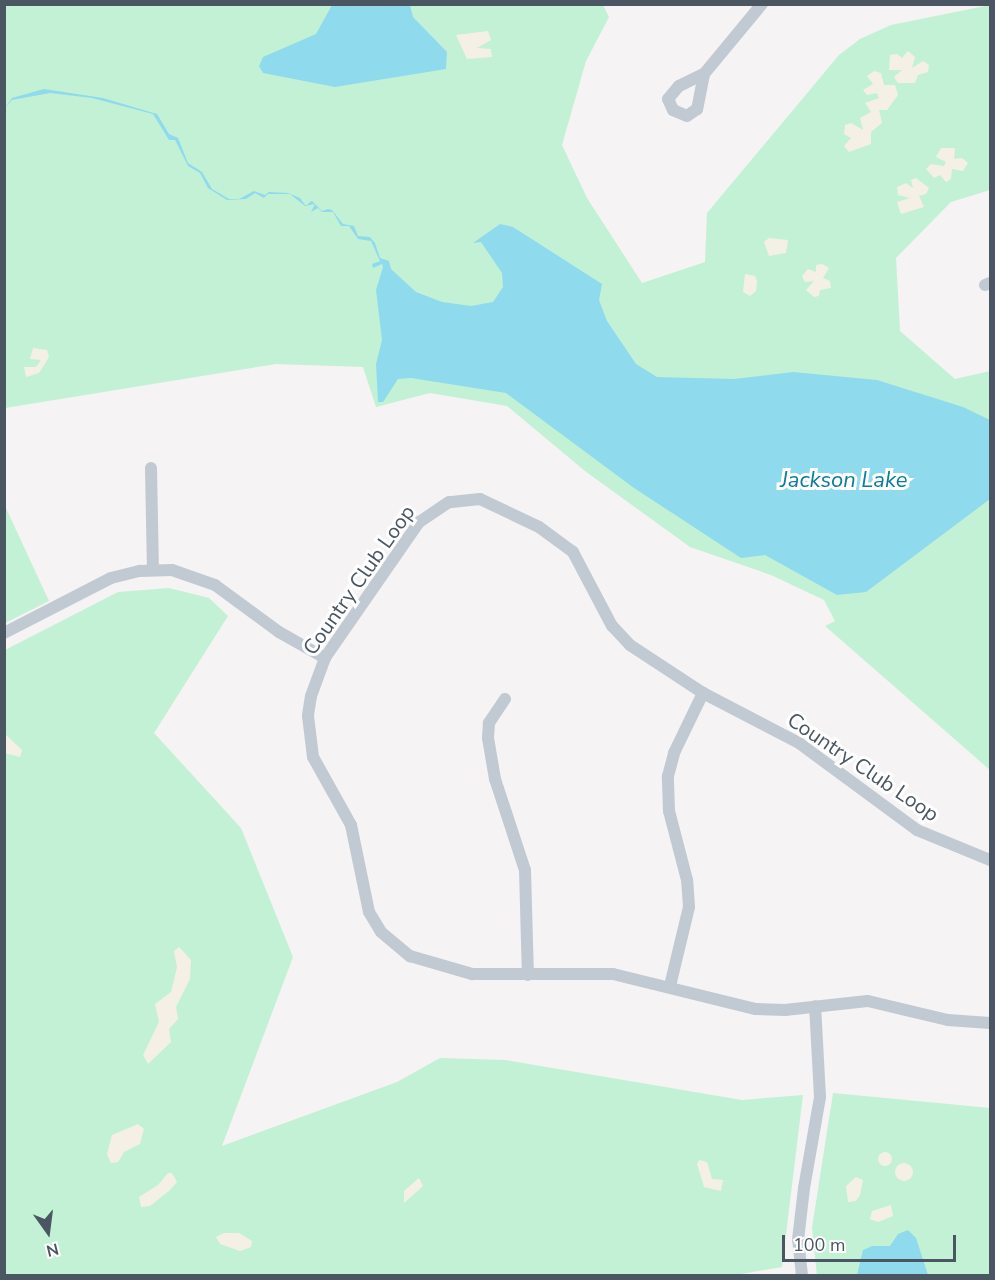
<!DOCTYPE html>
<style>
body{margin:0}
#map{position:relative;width:995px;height:1280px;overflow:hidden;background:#f5f3f3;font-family:"Nunito Sans",sans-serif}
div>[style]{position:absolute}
.green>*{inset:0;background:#c3f1d5}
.sand>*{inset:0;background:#f5f0e5}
.round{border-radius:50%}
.water>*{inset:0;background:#90daee}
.street>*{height:12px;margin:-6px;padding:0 6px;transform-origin:6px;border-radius:6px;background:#c1cad2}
span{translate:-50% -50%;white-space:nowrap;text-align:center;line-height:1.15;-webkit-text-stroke:6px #fff;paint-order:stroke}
.street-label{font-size:21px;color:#4a5661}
.water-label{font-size:22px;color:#0c7c9b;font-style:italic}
.frame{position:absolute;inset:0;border:6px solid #4a5661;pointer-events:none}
.north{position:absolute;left:18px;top:1202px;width:60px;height:60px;-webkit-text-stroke:4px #fff;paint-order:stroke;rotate:166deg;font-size:16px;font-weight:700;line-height:24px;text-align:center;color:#4a5661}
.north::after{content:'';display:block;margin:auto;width:21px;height:27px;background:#4a5661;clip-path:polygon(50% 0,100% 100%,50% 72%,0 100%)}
.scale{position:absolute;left:782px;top:1235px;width:174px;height:27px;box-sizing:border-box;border:3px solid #4a5661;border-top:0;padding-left:8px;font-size:18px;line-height:21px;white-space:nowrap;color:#4a5661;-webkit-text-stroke:4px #fff;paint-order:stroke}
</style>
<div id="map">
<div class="green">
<i style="clip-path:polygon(5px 5px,603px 5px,609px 17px,586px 61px,562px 145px,587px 198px,642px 283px,705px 262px,707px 213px,839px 55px,860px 39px,891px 25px,990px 5px,990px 190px,951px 202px,896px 258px,900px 331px,955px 379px,990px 371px,990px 770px,825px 626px,835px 621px,824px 600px,771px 575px,690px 547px,585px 471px,507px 406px,430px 393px,376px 407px,363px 367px,276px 364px,5px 408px)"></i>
<i style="clip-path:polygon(5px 506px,49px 601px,5px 623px,4px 623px)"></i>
<i style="clip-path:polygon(169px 588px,209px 598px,228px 616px,154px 733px,241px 828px,293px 957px,222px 1146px,397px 1082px,440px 1058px,505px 1060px,742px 1100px,803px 1095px,782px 1267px,730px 1276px,5px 1275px,5px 650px,118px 592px)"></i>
<i style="clip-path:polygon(833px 1093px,990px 1108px,990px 1275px,817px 1276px,812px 1228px)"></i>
</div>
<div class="sand">
<i style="clip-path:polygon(488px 31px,491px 40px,477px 48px,491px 49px,492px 57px,467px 59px,456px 35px)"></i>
<i style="clip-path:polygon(908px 51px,915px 57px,912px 68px,923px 61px,929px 65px,928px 72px,918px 75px,915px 83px,898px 83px,894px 77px,902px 70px,889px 70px,890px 55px,897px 54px,902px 58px)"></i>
<i style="clip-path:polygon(874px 71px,881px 73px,884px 85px,895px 85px,898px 95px,887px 110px,879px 110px,882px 123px,871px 132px,871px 144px,849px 152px,844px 146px,851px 138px,844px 134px,845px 125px,851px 123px,863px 130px,860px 118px,871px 112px,865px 103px,879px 98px,877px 93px,867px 95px,863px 90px,873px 84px,867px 76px)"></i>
<i style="clip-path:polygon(941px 148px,955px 148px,954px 159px,962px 158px,968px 163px,963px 171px,952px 169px,951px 179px,946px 182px,940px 175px,934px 178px,926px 169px,931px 164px,944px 166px,946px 162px,936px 157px)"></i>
<i style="clip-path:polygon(916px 178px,929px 188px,926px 194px,919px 196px,924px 207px,901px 214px,897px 202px,910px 198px,898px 195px,897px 187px,906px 183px,913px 188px,911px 180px)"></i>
<i style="clip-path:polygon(769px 238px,788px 240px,786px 253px,769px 256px,764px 242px)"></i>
<i style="clip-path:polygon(822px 264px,829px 268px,823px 278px,830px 281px,831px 288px,820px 290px,819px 296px,814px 297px,806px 290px,814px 281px,805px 282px,802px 276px,808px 269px,816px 272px,816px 265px)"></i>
<i style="clip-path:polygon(745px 274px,755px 276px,757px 281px,756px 291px,750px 296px,743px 292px)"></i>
<i style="clip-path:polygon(33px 348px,47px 350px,49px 357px,39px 373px,26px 377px,24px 367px,36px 367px,41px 360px,30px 359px)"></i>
<i style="clip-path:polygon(4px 733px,22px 750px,20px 757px,5px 753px)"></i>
<i style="clip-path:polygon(179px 947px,191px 960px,190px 979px,176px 1007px,178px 1019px,169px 1029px,171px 1042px,148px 1064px,143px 1055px,159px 1022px,155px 1004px,171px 992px,177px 967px,174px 951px)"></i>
<i style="clip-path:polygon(138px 1124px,144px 1129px,140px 1144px,124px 1152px,118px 1162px,111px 1163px,107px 1154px,112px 1135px)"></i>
<i class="round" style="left:878px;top:1152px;width:14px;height:14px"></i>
<i style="clip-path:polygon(699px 1160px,707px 1162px,712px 1179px,723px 1180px,721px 1191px,704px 1187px,697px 1164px)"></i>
<i class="round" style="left:895px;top:1163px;width:18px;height:18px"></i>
<i style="clip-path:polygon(168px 1173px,172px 1173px,177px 1182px,170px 1190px,150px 1206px,141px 1207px,139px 1197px,158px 1185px)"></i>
<i style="clip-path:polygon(856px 1177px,863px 1180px,860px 1195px,856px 1201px,848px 1202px,846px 1186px)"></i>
<i style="clip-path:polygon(419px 1178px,423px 1186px,404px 1203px,404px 1191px)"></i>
<i style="clip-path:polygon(891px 1205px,893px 1216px,878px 1222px,870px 1219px,872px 1211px)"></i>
<i style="clip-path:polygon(224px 1233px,239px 1233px,252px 1241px,251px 1247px,240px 1251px,220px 1244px,216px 1237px)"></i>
</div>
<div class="water">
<i style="clip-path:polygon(332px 5px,410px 5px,413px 17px,447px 52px,446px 69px,335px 87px,263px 73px,259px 66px,263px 57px,316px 34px)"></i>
<i style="clip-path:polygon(44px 89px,103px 98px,157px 114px,169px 134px,178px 138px,188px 163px,202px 172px,212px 189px,229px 199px,239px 199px,254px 191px,265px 195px,269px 192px,288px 193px,300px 198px,305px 205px,307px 205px,310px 202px,312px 201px,322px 211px,328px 209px,332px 210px,343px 224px,354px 226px,358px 236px,370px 237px,375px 243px,380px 258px,389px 261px,391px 269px,416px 292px,442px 302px,471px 306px,493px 302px,503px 287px,502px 273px,481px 242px,473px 243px,500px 224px,513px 227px,602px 284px,599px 300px,607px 321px,636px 364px,657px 377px,734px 379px,793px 372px,877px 380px,963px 407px,990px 420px,990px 499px,866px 592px,837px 595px,765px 555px,741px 558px,634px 488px,506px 393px,411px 378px,398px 379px,383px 402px,378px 402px,376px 364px,382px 340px,376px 290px,383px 267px,382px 264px,373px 268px,372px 264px,380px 261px,371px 241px,358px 239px,349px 226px,341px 226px,333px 212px,322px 212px,318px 208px,311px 212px,315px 204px,305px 206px,290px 194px,268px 194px,264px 198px,255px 193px,246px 199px,227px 200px,208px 188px,200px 173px,188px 166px,175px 140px,169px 140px,153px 114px,92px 98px,50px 93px,12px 100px,5px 108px,12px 98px)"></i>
<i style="clip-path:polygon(908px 1230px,916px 1238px,928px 1275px,857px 1275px,863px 1250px,872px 1246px,890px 1246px,898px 1234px)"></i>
</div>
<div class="street">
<i style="left:704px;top:74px;width:36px;rotate:101deg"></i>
<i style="left:697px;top:109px;width:12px;rotate:145deg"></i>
<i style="left:687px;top:116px;width:15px;rotate:-157deg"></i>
<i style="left:673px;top:110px;width:12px;rotate:-114deg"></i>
<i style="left:668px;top:99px;width:17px;rotate:-50deg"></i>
<i style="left:679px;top:86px;width:28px;rotate:-26deg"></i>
<i style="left:704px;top:74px;width:91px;rotate:-50.4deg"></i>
<i style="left:985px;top:285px;width:5px;rotate:-22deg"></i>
<i style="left:151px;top:468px;width:102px;rotate:88.9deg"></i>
<i style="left:4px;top:633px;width:120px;rotate:-27.2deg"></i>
<i style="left:111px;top:578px;width:30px;rotate:-14deg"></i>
<i style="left:140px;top:571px;width:32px;rotate:-2deg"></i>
<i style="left:172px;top:570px;width:46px;rotate:19.2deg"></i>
<i style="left:215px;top:585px;width:79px;rotate:36.3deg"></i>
<i style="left:279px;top:632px;width:53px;rotate:29.5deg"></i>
<i style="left:505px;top:699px;width:29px;rotate:124deg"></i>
<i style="left:489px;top:723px;width:15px;rotate:94deg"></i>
<i style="left:488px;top:738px;width:42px;rotate:80.3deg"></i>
<i style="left:495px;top:779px;width:96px;rotate:71.8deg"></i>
<i style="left:525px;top:870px;width:105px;rotate:88.4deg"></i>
<i style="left:990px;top:860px;width:79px;rotate:-157.7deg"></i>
<i style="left:917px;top:830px;width:147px;rotate:-143.6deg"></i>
<i style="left:799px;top:743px;width:108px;rotate:-152.5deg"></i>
<i style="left:703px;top:693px;width:87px;rotate:-146.7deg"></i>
<i style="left:630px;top:645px;width:26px;rotate:-133deg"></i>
<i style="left:612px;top:626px;width:84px;rotate:-117.8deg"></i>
<i style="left:573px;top:552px;width:42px;rotate:-143.7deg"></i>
<i style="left:539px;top:527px;width:65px;rotate:-154.6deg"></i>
<i style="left:480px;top:499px;width:31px;rotate:174deg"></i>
<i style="left:449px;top:502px;width:36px;rotate:146deg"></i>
<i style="left:419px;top:522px;width:165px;rotate:124.7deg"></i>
<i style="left:325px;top:658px;width:40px;rotate:110.2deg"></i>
<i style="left:311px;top:696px;width:20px;rotate:99deg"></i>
<i style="left:308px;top:716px;width:41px;rotate:83deg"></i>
<i style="left:313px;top:757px;width:78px;rotate:60.8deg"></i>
<i style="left:351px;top:825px;width:89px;rotate:78.3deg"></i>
<i style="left:369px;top:912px;width:23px;rotate:59deg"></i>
<i style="left:381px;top:932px;width:38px;rotate:40deg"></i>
<i style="left:410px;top:956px;width:65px;rotate:16.2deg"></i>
<i style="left:472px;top:974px;width:141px"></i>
<i style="left:613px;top:974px;width:147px;rotate:13.8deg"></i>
<i style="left:756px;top:1009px;width:29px;rotate:2deg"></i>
<i style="left:785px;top:1010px;width:83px;rotate:-6.2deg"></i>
<i style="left:868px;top:1001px;width:82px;rotate:13.4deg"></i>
<i style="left:948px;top:1020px;width:42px;rotate:4.1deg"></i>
<i style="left:670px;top:986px;width:81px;rotate:-76.5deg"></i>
<i style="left:689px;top:907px;width:27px;rotate:-94deg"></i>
<i style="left:687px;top:880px;width:71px;rotate:-104.6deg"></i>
<i style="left:669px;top:811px;width:35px;rotate:-92deg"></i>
<i style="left:668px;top:776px;width:24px;rotate:-75deg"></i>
<i style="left:674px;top:753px;width:67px;rotate:-64.2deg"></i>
<i style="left:802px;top:1276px;width:36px;rotate:-96deg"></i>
<i style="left:798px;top:1240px;width:52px;rotate:-83.4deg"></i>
<i style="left:804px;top:1188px;width:92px;rotate:-80deg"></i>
<i style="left:820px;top:1097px;width:91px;rotate:-93.1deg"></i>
</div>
<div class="street-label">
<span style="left:359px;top:580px;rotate:-55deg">Country Club Loop</span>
<span style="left:863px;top:767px;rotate:34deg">Country Club Loop</span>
</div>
<div class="water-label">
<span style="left:844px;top:481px">Jackson Lake</span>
</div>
<div class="frame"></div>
<div class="north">N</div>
<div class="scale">100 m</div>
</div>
